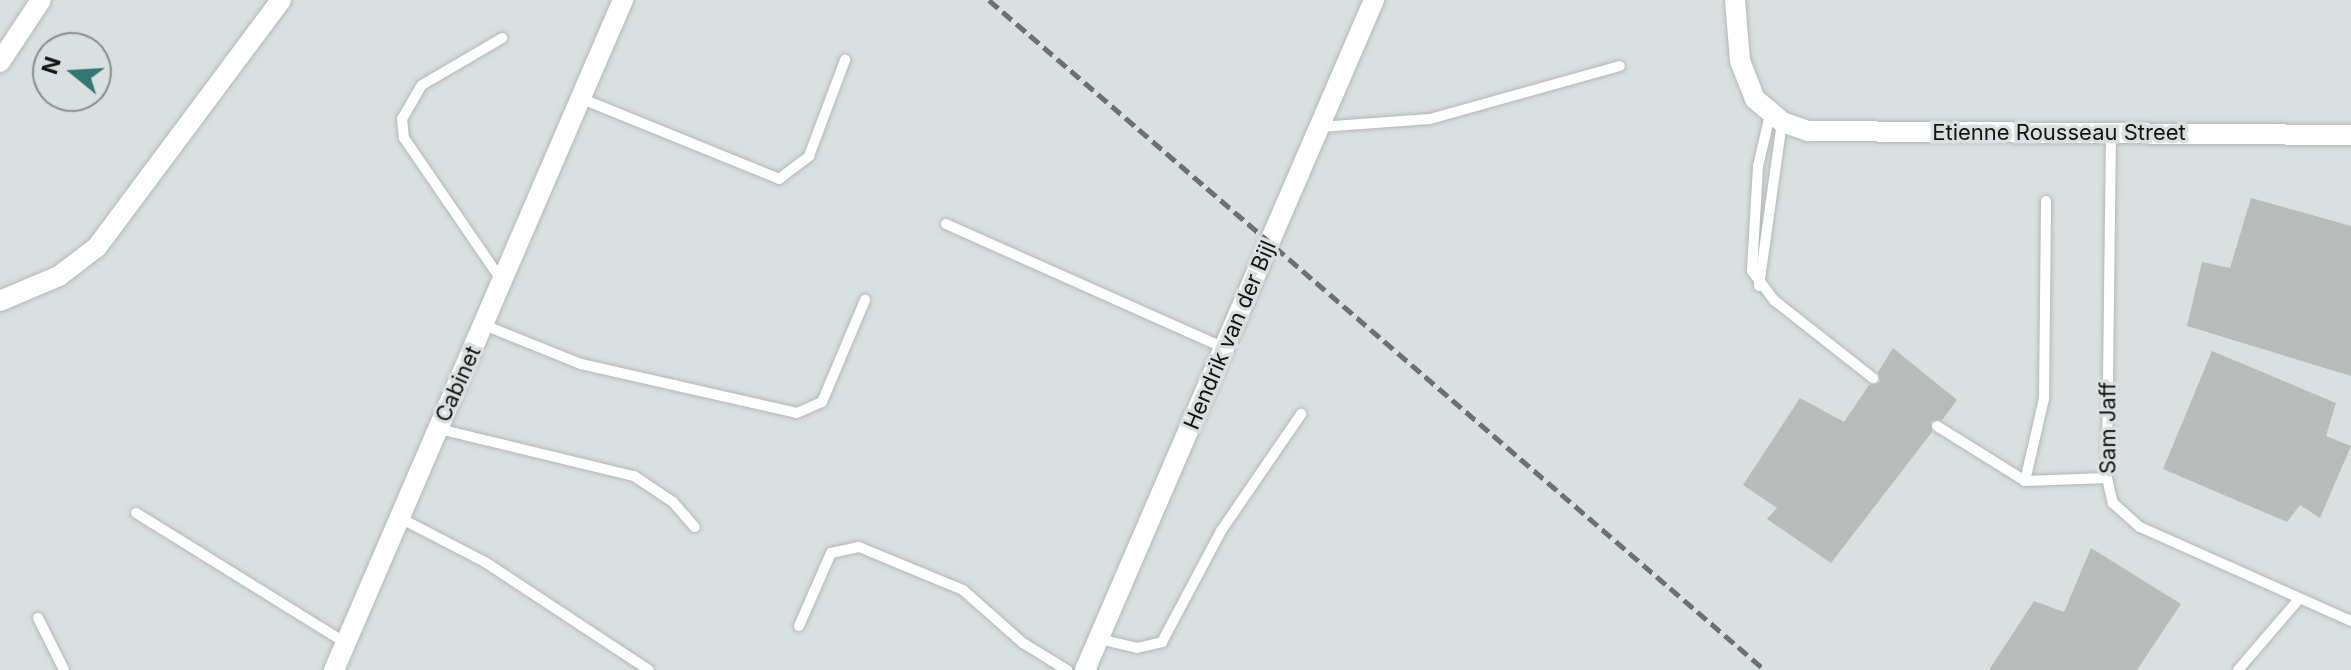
<!DOCTYPE html>
<style>
body{margin:0}
#map{position:relative;width:2351px;height:670px;overflow:hidden;background:#dadfdf;font-family:Inter,sans-serif}
div>[style]{position:absolute}
.building>*{inset:0;background:#b7bcbb}
.roads{filter:drop-shadow(0 0 2px #b2b7b7) drop-shadow(0 0 2px #b2b7b7)}
.service>*{height:10px;margin:-5px;padding:0 5px;transform-origin:5px;border-radius:5px;background:#fff}
.minor>*{height:20px;margin:-10px;padding:0 10px;transform-origin:10px;border-radius:10px;background:#fff}
.rail>*{height:5px;margin-top:-2.5px;transform-origin:0;background:repeating-linear-gradient(90deg,#6d7070 0 12px,transparent 0 18px)}
span{translate:-50% -50%;white-space:nowrap;text-align:center;line-height:1.15;-webkit-text-stroke:7px #dadfdf;paint-order:stroke}
.street-label{font-size:22px;color:#131515}
.north{position:absolute;left:32px;top:32px;width:80px;height:80px;box-sizing:border-box;background:#dadfdf;border:2px solid #8a8e8e;border-radius:50%;rotate:288deg;font-size:22px;font-weight:700;line-height:32px;text-align:center;color:#131515}
.north::after{content:'';display:block;margin:auto;width:28px;height:36px;background:#2f7873;clip-path:polygon(50% 0,100% 100%,50% 72%,0 100%)}
</style>
<div id="map">
<div class="building">
<i style="clip-path:polygon(2251px 198px,2351px 226px,2351px 376px,2187px 326px,2202px 262px,2230px 268px)"></i>
<i style="clip-path:polygon(1893px 348px,1957px 400px,1942px 420px,1931px 421px,1932px 432px,1831px 563px,1767px 519px,1777px 508px,1743px 485px,1800px 398px,1844px 422px,1869px 385px,1880px 382px,1878px 372px)"></i>
<i style="clip-path:polygon(2212px 351px,2336px 403px,2326px 436px,2351px 446px,2320px 518px,2300px 505px,2287px 522px,2163px 469px)"></i>
<i style="clip-path:polygon(2091px 548px,2181px 604px,2137px 670px,1989px 670px,2034px 601px,2064px 612px)"></i>
</div>
<div class="roads">
<div class="service">
<i style="left:580px;top:98px;width:215px;rotate:22.1deg"></i>
<i style="left:779px;top:179px;width:38px;rotate:-37deg"></i>
<i style="left:809px;top:156px;width:103px;rotate:-69.4deg"></i>
<i style="left:1770px;top:115px;width:52px;rotate:103.2deg"></i>
<i style="left:1758px;top:166px;width:105px;rotate:93.3deg"></i>
<i style="left:1752px;top:271px;width:38px;rotate:53deg"></i>
<i style="left:1775px;top:301px;width:125px;rotate:38.2deg"></i>
<i style="left:1320px;top:127px;width:110px;rotate:-4.2deg"></i>
<i style="left:1430px;top:119px;width:197px;rotate:-15.6deg"></i>
<i style="left:2111px;top:133px;width:345px;rotate:90.7deg"></i>
<i style="left:2107px;top:478px;width:26px;rotate:77deg"></i>
<i style="left:2113px;top:503px;width:36px;rotate:42deg"></i>
<i style="left:2140px;top:527px;width:231px;rotate:24deg"></i>
<i style="left:946px;top:224px;width:305px;rotate:24deg"></i>
<i style="left:502px;top:281px;width:173px;rotate:-124.4deg"></i>
<i style="left:404px;top:138px;width:19px;rotate:-96deg"></i>
<i style="left:402px;top:119px;width:39px;rotate:-60deg"></i>
<i style="left:422px;top:85px;width:93px;rotate:-30.4deg"></i>
<i style="left:1759px;top:286px;width:166px;rotate:-82deg"></i>
<i style="left:484px;top:325px;width:105px;rotate:21.9deg"></i>
<i style="left:581px;top:364px;width:221px;rotate:12.8deg"></i>
<i style="left:797px;top:413px;width:27px;rotate:-24deg"></i>
<i style="left:822px;top:402px;width:111px;rotate:-67.1deg"></i>
<i style="left:1937px;top:426px;width:104px;rotate:32deg"></i>
<i style="left:2025px;top:481px;width:82px;rotate:-2.1deg"></i>
<i style="left:439px;top:429px;width:201px;rotate:13.6deg"></i>
<i style="left:634px;top:476px;width:47px;rotate:33.7deg"></i>
<i style="left:673px;top:502px;width:33px;rotate:49deg"></i>
<i style="left:2025px;top:481px;width:84px;rotate:-77deg"></i>
<i style="left:2044px;top:399px;width:198px;rotate:-89.4deg"></i>
<i style="left:136px;top:513px;width:247px;rotate:31.8deg"></i>
<i style="left:400px;top:518px;width:96px;rotate:27.4deg"></i>
<i style="left:485px;top:562px;width:196px;rotate:33.4deg"></i>
<i style="left:38px;top:618px;width:58px;rotate:63.4deg"></i>
<i style="left:799px;top:626px;width:80px;rotate:-66.3deg"></i>
<i style="left:831px;top:553px;width:29px;rotate:-12deg"></i>
<i style="left:859px;top:547px;width:113px;rotate:22.5deg"></i>
<i style="left:963px;top:590px;width:80px;rotate:41.5deg"></i>
<i style="left:1023px;top:643px;width:52px;rotate:31.5deg"></i>
<i style="left:1099px;top:639px;width:39px;rotate:13deg"></i>
<i style="left:1137px;top:648px;width:26px;rotate:-13deg"></i>
<i style="left:1162px;top:642px;width:126px;rotate:-62deg"></i>
<i style="left:1221px;top:531px;width:142px;rotate:-55.6deg"></i>
<i style="left:2238px;top:670px;width:94px;rotate:-49.3deg"></i>
</div>
<div class="minor">
<i style="left:1735px;top:0;width:61px;rotate:85.3deg"></i>
<i style="left:1740px;top:61px;width:41px;rotate:68.5deg"></i>
<i style="left:1755px;top:99px;width:35px;rotate:40deg"></i>
<i style="left:1782px;top:122px;width:28px;rotate:19deg"></i>
<i style="left:1808px;top:131px;width:543px;rotate:0.42deg"></i>
<i style="left:0;top:62px;width:74px;rotate:-56.5deg"></i>
<i style="left:0;top:301px;width:64px;rotate:-23deg"></i>
<i style="left:59px;top:276px;width:48px;rotate:-37.3deg"></i>
<i style="left:97px;top:247px;width:308px;rotate:-53.3deg"></i>
<i style="left:334px;top:670px;width:730px;rotate:-66.67deg"></i>
<i style="left:1085px;top:670px;width:730px;rotate:-66.67deg"></i>
</div>
</div>
<div class="rail">
<i style="left:989px;top:0;width:1025px;rotate:40.81deg"></i>
</div>
<div class="street-label">
<span style="left:2059px;top:133px">Etienne Rousseau Street</span>
<span style="left:1230px;top:335px;rotate:-67deg">Hendrik van der Bijl</span>
<span style="left:458px;top:384px;rotate:-66deg">Cabinet</span>
<span style="left:2108px;top:428px;rotate:-90deg">Sam Jaff</span>
</div>
<div class="north">N</div>
</div>
